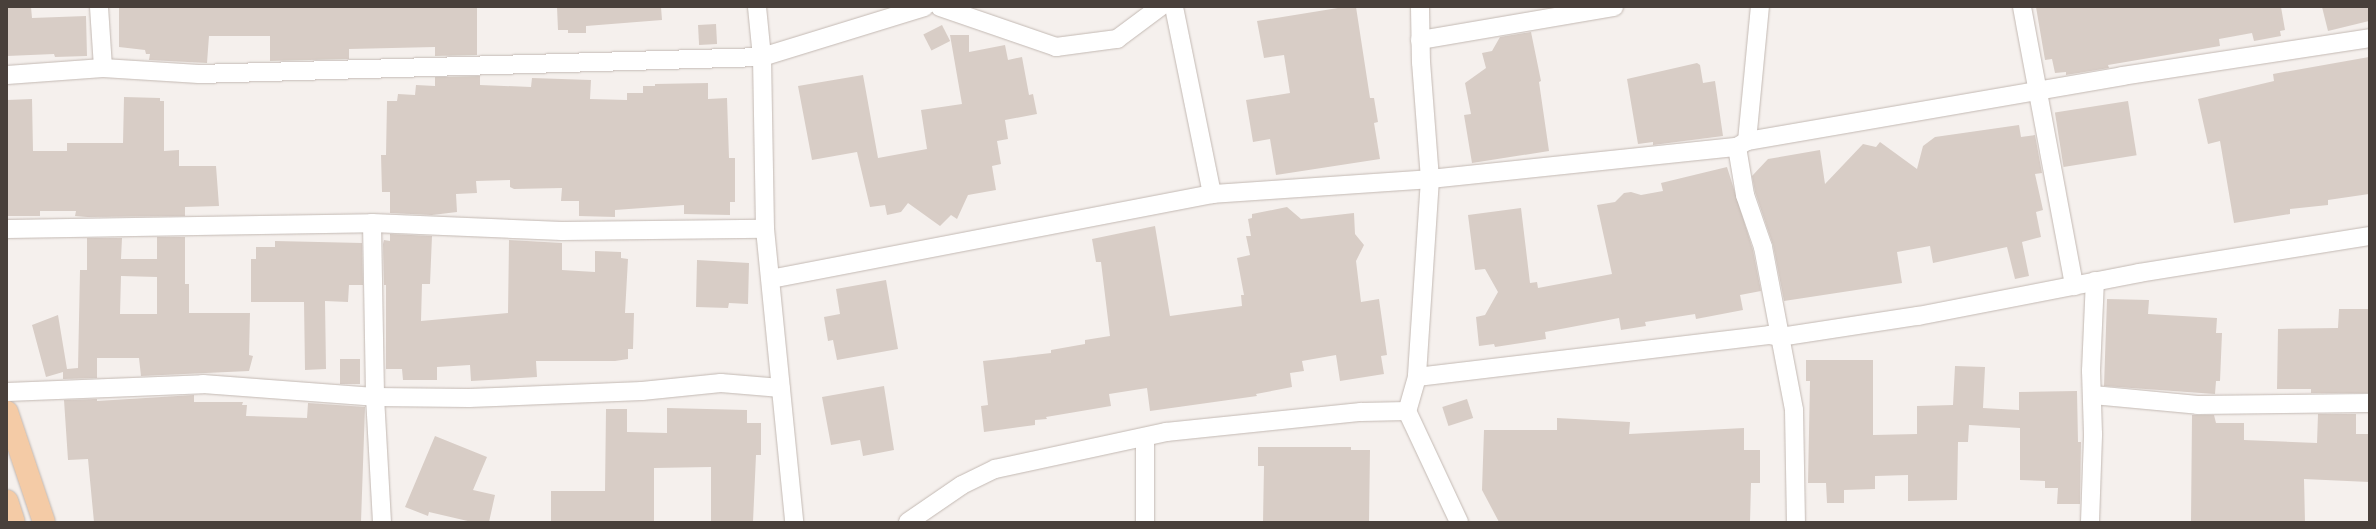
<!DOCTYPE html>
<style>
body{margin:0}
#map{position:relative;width:2376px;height:529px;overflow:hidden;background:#f5f0ed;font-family:Barlow,sans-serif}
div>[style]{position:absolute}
.building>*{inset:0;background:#d8cdc6;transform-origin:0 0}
.roads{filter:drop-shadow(0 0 1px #c3b9b3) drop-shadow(0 0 1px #c3b9b3)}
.street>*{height:18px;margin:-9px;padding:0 9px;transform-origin:9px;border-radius:9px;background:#fff}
.primary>*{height:22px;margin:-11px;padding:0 11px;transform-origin:11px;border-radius:11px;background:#f4cba6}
span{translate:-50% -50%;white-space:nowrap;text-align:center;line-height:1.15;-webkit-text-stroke:4px #fff;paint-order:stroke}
.frame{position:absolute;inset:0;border:8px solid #49403b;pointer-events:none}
</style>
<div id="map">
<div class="building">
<i style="clip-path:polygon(31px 7px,32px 18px,86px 16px,87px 56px,55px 57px,54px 54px,7px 56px,7px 8px)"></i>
<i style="clip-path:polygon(119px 7px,477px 7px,477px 55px,435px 56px,435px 47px,349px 49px,349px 59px,270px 61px,270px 36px,209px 36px,207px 63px,149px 60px,150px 54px,146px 54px,145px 50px,119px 47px)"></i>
<i style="clip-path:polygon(557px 7px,661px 7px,662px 20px,586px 26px,586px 33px,568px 33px,568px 30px,558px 30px)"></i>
<i style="clip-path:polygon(1344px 7px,1356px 7px,1370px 98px,1374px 98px,1378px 122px,1374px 123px,1380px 159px,1276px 175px,1270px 139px,1253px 142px,1246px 100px,1290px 93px,1284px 55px,1264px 58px,1257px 21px)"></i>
<i style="clip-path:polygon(2036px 7px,2281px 7px,2285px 30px,2280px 31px,2281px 36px,2254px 41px,2252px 33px,2219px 39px,2220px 46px,2108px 65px,2109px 68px,2066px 75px,2066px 72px,2055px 73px,2052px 59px,2045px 60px)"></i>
<i style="clip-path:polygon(2322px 7px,2369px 7px,2369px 21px,2328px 31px)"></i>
<i style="left:716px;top:24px;width:20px;height:18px;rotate:87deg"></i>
<i style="left:942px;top:25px;width:18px;height:21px;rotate:63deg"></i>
<i style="clip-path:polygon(1531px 32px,1541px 81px,1539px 82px,1549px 151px,1472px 163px,1464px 115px,1471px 114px,1465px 83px,1486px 68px,1482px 53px,1492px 51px,1500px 37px)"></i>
<i style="clip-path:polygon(950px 35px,969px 35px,969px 52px,1005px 45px,1008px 60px,1022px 57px,1029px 95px,1033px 94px,1037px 114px,1005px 120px,1008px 139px,997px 141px,1001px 164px,992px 166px,996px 190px,968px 195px,957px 219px,951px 215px,940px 226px,908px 203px,901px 212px,887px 215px,885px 205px,870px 207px,857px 152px,812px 160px,798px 86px,863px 75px,878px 158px,927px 149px,921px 110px,962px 104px)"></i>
<i style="clip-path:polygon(2369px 57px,2369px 194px,2328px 200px,2328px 205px,2290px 209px,2290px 214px,2234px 223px,2220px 141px,2208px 144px,2198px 99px,2274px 81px,2273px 74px)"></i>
<i style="clip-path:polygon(1697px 63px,1700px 65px,1703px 83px,1715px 81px,1723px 136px,1653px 145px,1653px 142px,1638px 144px,1627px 79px)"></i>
<i style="clip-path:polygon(480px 76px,480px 85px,531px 87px,532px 78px,591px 80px,590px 99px,627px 100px,627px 93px,643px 93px,643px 86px,655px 86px,655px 84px,708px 83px,708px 99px,727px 98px,729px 158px,735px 158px,735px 202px,730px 202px,730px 215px,684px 214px,684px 205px,615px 210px,615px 217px,579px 216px,579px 201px,561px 201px,562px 188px,514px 189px,510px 187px,510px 180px,476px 181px,477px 193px,456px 194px,457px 212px,432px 215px,390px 213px,390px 192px,382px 192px,381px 155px,386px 155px,387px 101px,397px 101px,398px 94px,415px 95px,416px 85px,435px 86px,435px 77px)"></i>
<i style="clip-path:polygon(124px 97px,160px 98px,160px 101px,164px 101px,164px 151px,179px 150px,179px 166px,216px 166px,219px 206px,185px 207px,185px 216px,87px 217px,75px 216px,76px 211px,40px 211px,40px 216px,7px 216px,7px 100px,32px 99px,33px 151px,67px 151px,67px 143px,123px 143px)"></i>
<i style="left:2128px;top:101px;width:55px;height:74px;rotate:81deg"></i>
<i style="clip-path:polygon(2019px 125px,2021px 137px,2035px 135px,2042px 173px,2035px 174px,2043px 210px,2036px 212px,2041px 237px,2022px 242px,2029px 276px,2015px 279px,2007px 247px,1933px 263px,1930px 246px,1897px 252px,1902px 283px,1784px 301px,1773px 245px,1755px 192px,1752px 176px,1768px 159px,1820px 150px,1825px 184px,1863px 144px,1876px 147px,1880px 142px,1917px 169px,1923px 146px,1935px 137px)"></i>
<i style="clip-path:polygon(1727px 167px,1753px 250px,1761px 291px,1740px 295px,1743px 310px,1696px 319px,1695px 314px,1645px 322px,1646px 326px,1621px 330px,1619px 318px,1545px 332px,1546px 339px,1495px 347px,1494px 344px,1479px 346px,1476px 317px,1485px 315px,1498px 292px,1485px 269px,1475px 270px,1468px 215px,1521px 208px,1530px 283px,1537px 282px,1538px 288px,1612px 274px,1597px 205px,1615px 202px,1624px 193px,1631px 192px,1641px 195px,1663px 191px,1661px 183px)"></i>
<i style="clip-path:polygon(1287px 207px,1301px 219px,1354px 213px,1355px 234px,1364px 245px,1356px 261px,1361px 302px,1379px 299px,1387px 355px,1381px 356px,1384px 374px,1340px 381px,1336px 355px,1302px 361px,1304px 371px,1290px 373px,1292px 387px,1256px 394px,1257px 396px,1150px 411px,1147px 388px,1109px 394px,1111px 406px,1046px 417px,1047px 419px,1035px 420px,1035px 425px,984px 432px,981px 406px,988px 405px,983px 361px,1051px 353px,1051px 350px,1085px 344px,1085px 340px,1110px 336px,1101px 262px,1096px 262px,1092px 239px,1155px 226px,1170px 316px,1242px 306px,1241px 295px,1244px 295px,1237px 258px,1250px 255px,1246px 236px,1251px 236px,1248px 219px,1252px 218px,1252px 214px)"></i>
<i style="clip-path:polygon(390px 234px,432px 236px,430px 284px,422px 284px,421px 321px,508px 313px,509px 240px,562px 243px,562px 270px,595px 272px,595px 251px,621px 252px,621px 258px,628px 259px,625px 313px,634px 313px,633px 349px,628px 349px,628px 359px,615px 361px,536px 361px,537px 377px,471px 381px,470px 365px,437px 367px,437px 380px,403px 380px,402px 369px,386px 369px,386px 285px,384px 285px,383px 244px,384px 240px,390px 241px)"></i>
<i style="clip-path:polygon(evenodd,157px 237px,185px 237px,185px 284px,189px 284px,189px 313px,250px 313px,249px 355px,253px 356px,249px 371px,141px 376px,139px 358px,97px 358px,97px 378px,63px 379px,63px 372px,46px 377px,32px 325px,58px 315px,67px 369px,78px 368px,80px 270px,87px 270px,87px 238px,122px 238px,121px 259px,157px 259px,157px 237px,121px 276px,157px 277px,157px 314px,120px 314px,121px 276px)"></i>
<i style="clip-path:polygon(275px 241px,362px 243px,363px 285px,349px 285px,348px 302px,325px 301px,326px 369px,305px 370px,304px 302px,251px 302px,251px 259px,256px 259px,256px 247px,275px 247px)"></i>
<i style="clip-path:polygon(697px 260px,749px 263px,748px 304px,729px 303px,728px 308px,696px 307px)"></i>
<i style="clip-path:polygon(886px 280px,898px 349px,837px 360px,833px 340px,828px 341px,824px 317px,840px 314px,836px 289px)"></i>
<i style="clip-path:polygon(2107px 299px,2149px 300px,2148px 314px,2217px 318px,2216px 333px,2222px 333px,2220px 381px,2216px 381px,2215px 394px,2104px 386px)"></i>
<i style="clip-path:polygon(2339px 309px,2369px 309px,2369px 393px,2311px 393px,2311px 389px,2277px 389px,2278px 329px,2338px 328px)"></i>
<i style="left:340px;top:359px;width:20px;height:25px"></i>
<i style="clip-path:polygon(1806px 360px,1873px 360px,1873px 435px,1917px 434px,1917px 406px,1953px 405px,1955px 366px,1985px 367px,1983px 408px,2019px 410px,2019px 392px,2077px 391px,2078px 442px,2081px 442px,2080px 504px,2057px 504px,2058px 488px,2045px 488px,2045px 481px,2020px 480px,2020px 428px,1969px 425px,1968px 442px,1958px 442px,1957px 500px,1908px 501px,1908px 475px,1875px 476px,1875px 489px,1844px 490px,1844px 503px,1827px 503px,1826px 483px,1808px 483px,1810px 381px,1806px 381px)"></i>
<i style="clip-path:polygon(884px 386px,894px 450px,863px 456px,860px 440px,831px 445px,822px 397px)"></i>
<i style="clip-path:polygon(194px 395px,194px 402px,243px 402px,242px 405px,247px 405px,246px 416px,307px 418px,308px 403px,365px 407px,361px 522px,94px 522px,88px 459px,68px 460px,64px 400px,97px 399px,97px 401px)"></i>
<i style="left:1467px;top:399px;width:20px;height:26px;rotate:72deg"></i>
<i style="clip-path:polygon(667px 408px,747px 410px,747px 423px,761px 423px,761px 455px,756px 455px,753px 522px,711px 522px,711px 467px,654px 468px,654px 522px,551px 522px,551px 491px,605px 491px,606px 409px,627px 409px,627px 432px,667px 433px)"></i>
<i style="clip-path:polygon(2318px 414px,2356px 414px,2356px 434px,2369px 434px,2369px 482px,2304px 479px,2305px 522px,2191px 522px,2192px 415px,2214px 415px,2216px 423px,2244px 423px,2244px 440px,2317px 443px)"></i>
<i style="clip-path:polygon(1557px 418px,1630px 422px,1629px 434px,1744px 428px,1744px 450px,1760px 450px,1760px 483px,1751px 483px,1750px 522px,1499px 522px,1482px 490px,1484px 430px,1557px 430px)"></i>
<i style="clip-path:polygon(435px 436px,487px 457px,473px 490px,495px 495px,489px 522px,472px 522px,429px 512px,428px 516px,405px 507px)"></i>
<i style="clip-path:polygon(1258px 447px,1351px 447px,1351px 450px,1370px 450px,1369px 522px,1263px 522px,1264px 466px,1258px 466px)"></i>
</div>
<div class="roads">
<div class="street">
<i style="left:99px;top:7px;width:61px;rotate:86.2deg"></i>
<i style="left:757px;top:7px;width:50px;rotate:84.3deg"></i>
<i style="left:762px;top:57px;width:172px;rotate:89deg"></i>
<i style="left:765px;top:229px;width:294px;rotate:84.3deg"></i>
<i style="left:940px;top:7px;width:123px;rotate:19deg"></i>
<i style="left:1056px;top:47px;width:62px;rotate:-7.5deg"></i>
<i style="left:1117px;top:39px;width:54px;rotate:-36.7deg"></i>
<i style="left:1174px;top:7px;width:191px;rotate:78.5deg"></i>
<i style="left:1420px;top:7px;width:55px;rotate:89deg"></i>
<i style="left:1421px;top:62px;width:117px;rotate:85.6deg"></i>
<i style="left:1430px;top:179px;width:198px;rotate:93.8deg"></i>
<i style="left:1417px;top:377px;width:35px;rotate:106deg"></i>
<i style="left:1407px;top:411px;width:123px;rotate:64.9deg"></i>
<i style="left:2022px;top:7px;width:284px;rotate:79.4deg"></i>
<i style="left:1420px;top:40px;width:197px;rotate:-9.7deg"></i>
<i style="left:7px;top:75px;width:96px;rotate:-4.2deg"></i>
<i style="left:103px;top:68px;width:96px;rotate:3.6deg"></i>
<i style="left:199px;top:74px;width:563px;rotate:-1.73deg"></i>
<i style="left:762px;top:57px;width:170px;rotate:-17.1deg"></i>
<i style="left:1747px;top:141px;width:135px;rotate:-84.5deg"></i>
<i style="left:1737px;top:147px;width:49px;rotate:80.5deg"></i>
<i style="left:1745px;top:195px;width:55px;rotate:70.9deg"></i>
<i style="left:1763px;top:247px;width:166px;rotate:79.2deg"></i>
<i style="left:1794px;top:410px;width:112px;rotate:89deg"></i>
<i style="left:372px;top:223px;width:174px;rotate:89deg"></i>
<i style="left:375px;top:397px;width:125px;rotate:86.8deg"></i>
<i style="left:7px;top:229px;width:365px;rotate:-0.9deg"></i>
<i style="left:372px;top:223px;width:190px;rotate:2.4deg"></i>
<i style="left:562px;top:231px;width:203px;rotate:-0.6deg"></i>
<i style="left:771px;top:279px;width:449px;rotate:-10.9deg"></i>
<i style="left:1212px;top:194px;width:219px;rotate:-3.9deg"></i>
<i style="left:1430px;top:179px;width:309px;rotate:-6deg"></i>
<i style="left:1737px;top:147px;width:12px;rotate:-31deg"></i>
<i style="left:1747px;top:141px;width:381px;rotate:-9.8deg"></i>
<i style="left:2122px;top:76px;width:250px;rotate:-8.7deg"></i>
<i style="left:1417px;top:377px;width:354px;rotate:-6.8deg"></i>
<i style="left:1769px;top:335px;width:11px;rotate:10deg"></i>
<i style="left:1780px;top:337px;width:140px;rotate:-8.7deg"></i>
<i style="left:1918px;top:316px;width:225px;rotate:-11deg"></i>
<i style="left:2139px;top:273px;width:233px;rotate:-9.1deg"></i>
<i style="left:7px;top:392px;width:196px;rotate:-2.3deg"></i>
<i style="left:203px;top:384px;width:172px;rotate:4.3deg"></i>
<i style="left:375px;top:397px;width:94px;rotate:0.6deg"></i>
<i style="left:469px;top:398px;width:173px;rotate:-2.3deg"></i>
<i style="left:642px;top:391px;width:79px;rotate:-5.8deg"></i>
<i style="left:721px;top:383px;width:60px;rotate:4.8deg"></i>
<i style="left:2093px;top:395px;width:105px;rotate:5.4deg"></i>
<i style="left:2198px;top:405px;width:171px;rotate:-0.7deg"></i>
<i style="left:1145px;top:437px;width:85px;rotate:90deg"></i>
<i style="left:908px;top:522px;width:65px;rotate:-34.4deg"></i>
<i style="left:962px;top:485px;width:37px;rotate:-26deg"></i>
<i style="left:995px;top:469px;width:175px;rotate:-12.2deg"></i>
<i style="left:1166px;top:432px;width:196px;rotate:-5.9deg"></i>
<i style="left:1361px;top:412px;width:46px;rotate:-1.2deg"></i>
<i style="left:2090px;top:522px;width:88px;rotate:-88deg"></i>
<i style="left:2093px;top:434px;width:63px;rotate:-91.8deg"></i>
<i style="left:2091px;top:371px;width:90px;rotate:-87.5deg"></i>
</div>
<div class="primary">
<i style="left:7px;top:412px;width:116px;rotate:71.4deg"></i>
<i style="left:7px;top:501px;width:22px;rotate:72deg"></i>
</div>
</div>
<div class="frame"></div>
</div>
